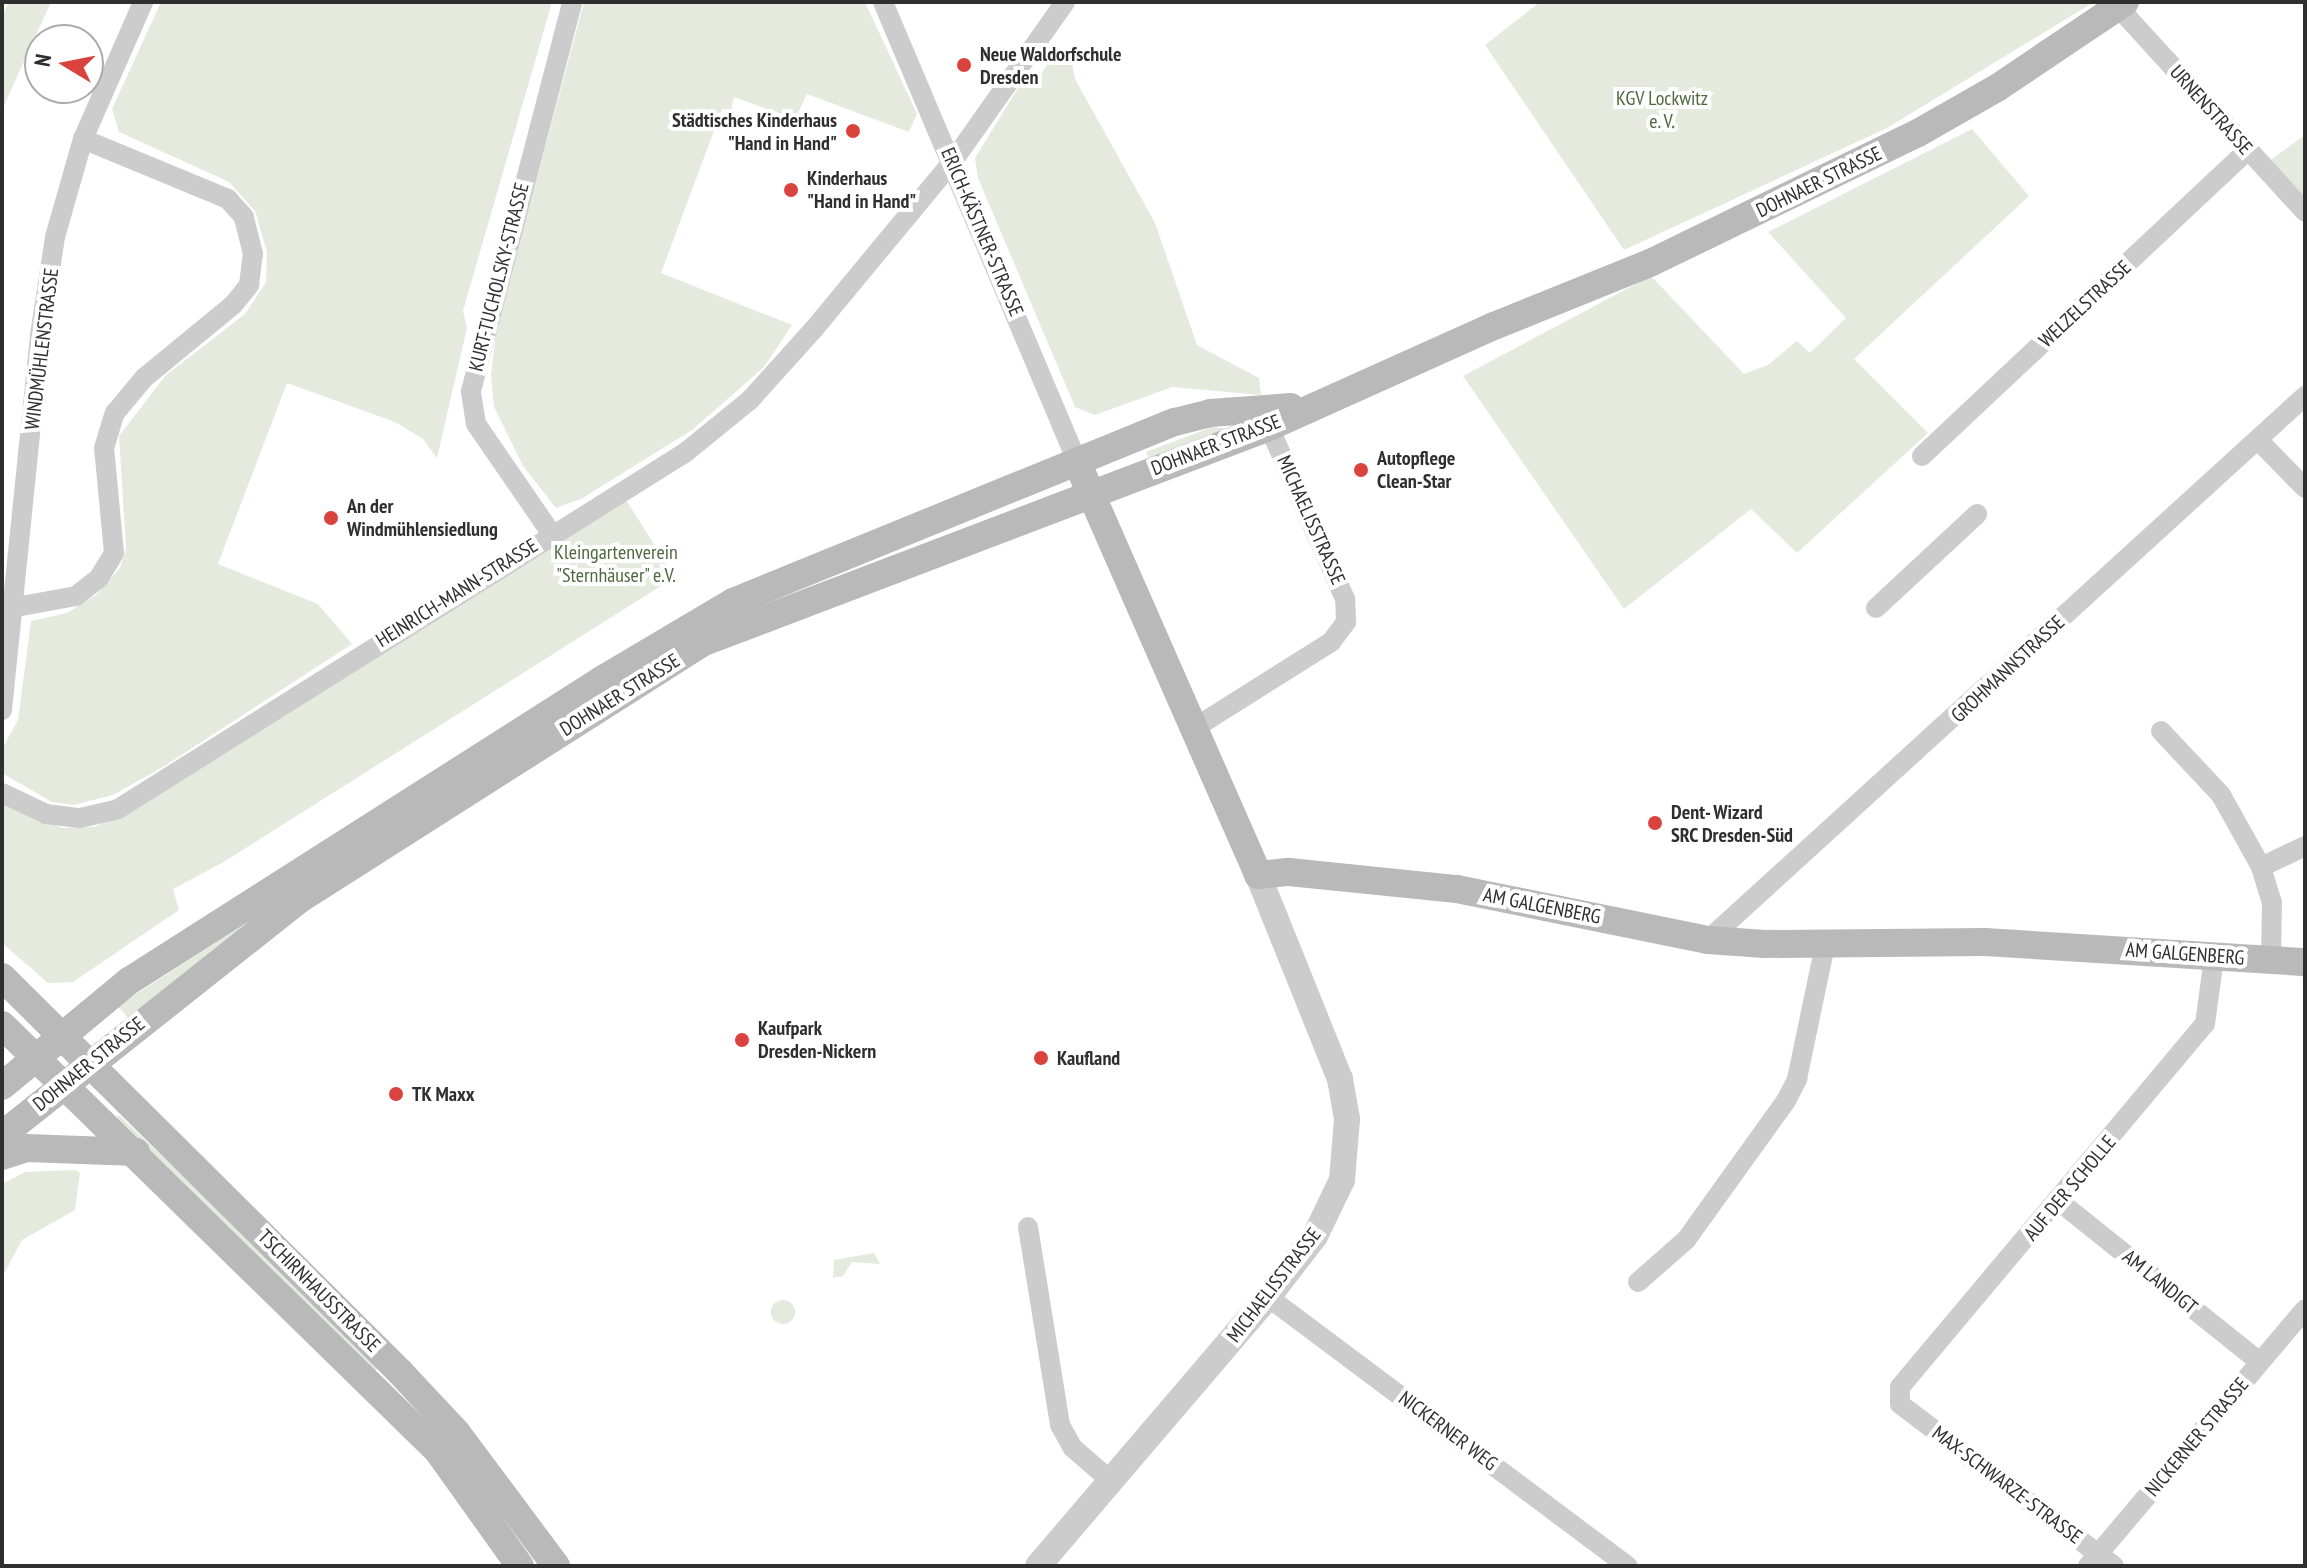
<!DOCTYPE html>
<meta charset="utf-8">
<style>
body{margin:0}
#map{position:relative;width:2307px;height:1568px;overflow:hidden;background:#fff;font-family:"PT Sans Narrow",sans-serif}
div>[style]{position:absolute}
.green>*{inset:0;background:#e4ebde}
.round{border-radius:50%}
.minor>*{height:20px;margin:-10px;padding:0 10px;transform-origin:10px;border-radius:10px;background:#ccc}
.tertiary>*{height:26px;margin:-13px;padding:0 13px;transform-origin:13px;border-radius:13px;background:#ccc}
.secondary>*{height:28px;margin:-14px;padding:0 14px;transform-origin:14px;border-radius:14px;background:#b9b9b9}
.dots>*{width:22px;height:22px;translate:-50% -50%;box-sizing:border-box;border:4px solid #fff;border-radius:50%}
span{translate:-50% -50%;white-space:nowrap;text-align:center;line-height:1.15;-webkit-text-stroke:8px #fff;paint-order:stroke}
.poi-label{font-size:20px;color:#2f2f2f;font-weight:700}
.left{translate:0 -50%;text-align:left}
.right{translate:-100% -50%;text-align:right}
.park-label{font-size:20px;color:#4e683f}
.street-label{font-size:20px;color:#2f2f2f}
.frame{position:absolute;inset:0;border:4px solid #2f2f2f;pointer-events:none}
.north{position:absolute;left:24px;top:24px;width:80px;height:80px;box-sizing:border-box;background:#fff;border:2px solid #acacac;border-radius:50%;rotate:280deg;font-size:22px;font-weight:700;line-height:32px;text-align:center;color:#2f2f2f}
.north::after{content:'';display:block;margin:auto;width:28px;height:36px;background:#da423d;clip-path:polygon(50% 0,100% 100%,50% 72%,0 100%)}
</style>
<div id="map">
<div class="green">
<i style="clip-path:polygon(9px 2px,51px 2px,2px 110px,2px 16px)"></i>
<i style="clip-path:polygon(161px 2px,552px 2px,463px 311px,467px 328px,437px 458px,423px 439px,395px 422px,287px 383px,218px 564px,318px 604px,352px 644px,163px 767px,113px 795px,74px 805px,52px 802px,2px 773px,2px 749px,18px 720px,31px 621px,67px 613px,96px 595px,120px 568px,126px 549px,119px 436px,166px 375px,245px 314px,266px 282px,267px 252px,255px 211px,229px 182px,119px 132px,112px 109px)"></i>
<i style="clip-path:polygon(584px 2px,865px 2px,917px 114px,909px 132px,807px 94px,795px 119px,734px 97px,731px 110px,722px 109px,661px 273px,792px 325px,764px 367px,692px 430px,581px 499px,556px 508px,523px 466px,494px 407px,491px 375px,496px 331px)"></i>
<i style="clip-path:polygon(1540px 2px,2094px 2px,1887px 128px,1624px 250px,1485px 45px)"></i>
<i style="clip-path:polygon(1052px 56px,1072px 62px,1075px 79px,1155px 223px,1197px 345px,1259px 378px,1261px 395px,1172px 387px,1095px 415px,1075px 407px,978px 178px,975px 158px,1029px 70px,1038px 80px)"></i>
<i style="clip-path:polygon(1972px 129px,2029px 196px,1854px 359px,1928px 433px,1797px 553px,1751px 509px,1624px 609px,1463px 376px,1651px 276px,1744px 374px,1768px 365px,1797px 341px,1810px 353px,1846px 318px,1768px 232px)"></i>
<i style="clip-path:polygon(2305px 135px,2305px 201px,2269px 161px)"></i>
<i style="clip-path:polygon(1212px 427px,1230px 429px,1148px 458px,1146px 452px)"></i>
<i style="clip-path:polygon(1004px 498px,1007px 505px,764px 603px,128px 1018px,118px 1006px,697px 629px)"></i>
<i style="clip-path:polygon(626px 500px,675px 577px,222px 863px,173px 889px,179px 910px,73px 982px,48px 983px,2px 943px,2px 803px,62px 828px,94px 827px,116px 817px)"></i>
<i style="clip-path:polygon(119px 1115px,381px 1365px,371px 1376px,115px 1119px)"></i>
<i style="clip-path:polygon(76px 1170px,80px 1173px,75px 1210px,22px 1240px,2px 1278px,2px 1184px,25px 1172px)"></i>
<i style="clip-path:polygon(874px 1253px,880px 1264px,852px 1262px,843px 1276px,833px 1278px,834px 1260px)"></i>
<i class="round" style="left:771px;top:1300px;width:24px;height:24px"></i>
</div>
<div class="minor">
<i style="left:883px;top:2px;width:499px;rotate:67.1deg"></i>
<i style="left:2118px;top:7px;width:277px;rotate:47.6deg"></i>
<i style="left:2258px;top:440px;width:67px;rotate:45.6deg"></i>
<i style="left:1922px;top:456px;width:446px;rotate:-43.2deg"></i>
<i style="left:551px;top:533px;width:132px;rotate:-124.5deg"></i>
<i style="left:476px;top:424px;width:33px;rotate:-99deg"></i>
<i style="left:471px;top:391px;width:402px;rotate:-75.4deg"></i>
<i style="left:16px;top:607px;width:61px;rotate:-10.4deg"></i>
<i style="left:76px;top:596px;width:29px;rotate:-38deg"></i>
<i style="left:99px;top:578px;width:29px;rotate:-59deg"></i>
<i style="left:114px;top:553px;width:105px;rotate:-95.4deg"></i>
<i style="left:104px;top:448px;width:37px;rotate:-73deg"></i>
<i style="left:115px;top:413px;width:45px;rotate:-50.4deg"></i>
<i style="left:144px;top:378px;width:115px;rotate:-39.4deg"></i>
<i style="left:233px;top:305px;width:26px;rotate:-51deg"></i>
<i style="left:249px;top:285px;width:31px;rotate:-83deg"></i>
<i style="left:253px;top:254px;width:38px;rotate:-104deg"></i>
<i style="left:244px;top:217px;width:24px;rotate:-132deg"></i>
<i style="left:228px;top:199px;width:157px;rotate:-157.5deg"></i>
<i style="left:1876px;top:608px;width:138px;rotate:-42.9deg"></i>
<i style="left:2px;top:710px;width:377px;rotate:-84.2deg"></i>
<i style="left:40px;top:335px;width:99px;rotate:-81.3deg"></i>
<i style="left:55px;top:237px;width:102px;rotate:-74.1deg"></i>
<i style="left:83px;top:139px;width:150px;rotate:-66.3deg"></i>
<i style="left:1196px;top:727px;width:160px;rotate:-32.2deg"></i>
<i style="left:1331px;top:642px;width:25px;rotate:-53deg"></i>
<i style="left:1346px;top:622px;width:23px;rotate:-92deg"></i>
<i style="left:1345px;top:599px;width:188px;rotate:-113.8deg"></i>
<i style="left:2161px;top:731px;width:88px;rotate:46.8deg"></i>
<i style="left:2221px;top:795px;width:82px;rotate:60.9deg"></i>
<i style="left:2261px;top:867px;width:37px;rotate:73deg"></i>
<i style="left:2272px;top:902px;width:58px;rotate:91deg"></i>
<i style="left:2px;top:793px;width:49px;rotate:25.5deg"></i>
<i style="left:46px;top:814px;width:34px;rotate:7deg"></i>
<i style="left:80px;top:818px;width:39px;rotate:-13deg"></i>
<i style="left:118px;top:809px;width:671px;rotate:-32.15deg"></i>
<i style="left:686px;top:452px;width:82px;rotate:-39.1deg"></i>
<i style="left:750px;top:400px;width:96px;rotate:-48deg"></i>
<i style="left:814px;top:329px;width:218px;rotate:-50.4deg"></i>
<i style="left:953px;top:161px;width:194px;rotate:-54.8deg"></i>
<i style="left:2261px;top:867px;width:49px;rotate:-25.5deg"></i>
<i style="left:1708px;top:940px;width:808px;rotate:-42.34deg"></i>
<i style="left:2060px;top:1202px;width:256px;rotate:38.7deg"></i>
<i style="left:1028px;top:1227px;width:201px;rotate:80.8deg"></i>
<i style="left:1060px;top:1425px;width:26px;rotate:61deg"></i>
<i style="left:1073px;top:1448px;width:49px;rotate:40.9deg"></i>
<i style="left:1638px;top:1282px;width:64px;rotate:-41.2deg"></i>
<i style="left:1686px;top:1240px;width:171px;rotate:-54.3deg"></i>
<i style="left:1786px;top:1101px;width:25px;rotate:-63deg"></i>
<i style="left:1797px;top:1079px;width:137px;rotate:-78.2deg"></i>
<i style="left:1268px;top:1297px;width:449px;rotate:36.8deg"></i>
<i style="left:2088px;top:1566px;width:336px;rotate:-49.8deg"></i>
<i style="left:2114px;top:1566px;width:268px;rotate:-142.9deg"></i>
<i style="left:1900px;top:1404px;width:17px;rotate:-90deg"></i>
<i style="left:1900px;top:1387px;width:474px;rotate:-50deg"></i>
<i style="left:2205px;top:1024px;width:68px;rotate:-82.3deg"></i>
</div>
<div class="tertiary">
<i style="left:1038px;top:1566px;width:354px;rotate:-49.5deg"></i>
<i style="left:1268px;top:1297px;width:77px;rotate:-52.4deg"></i>
<i style="left:1315px;top:1236px;width:62px;rotate:-64.3deg"></i>
<i style="left:1342px;top:1180px;width:61px;rotate:-85.3deg"></i>
<i style="left:1347px;top:1119px;width:41px;rotate:-99.9deg"></i>
<i style="left:1340px;top:1079px;width:220px;rotate:-111.9deg"></i>
</div>
<div class="secondary">
<i style="left:1077px;top:462px;width:451px;rotate:66.3deg"></i>
<i style="left:1258px;top:875px;width:31px;rotate:-6deg"></i>
<i style="left:1289px;top:872px;width:169px;rotate:5.8deg"></i>
<i style="left:1457px;top:889px;width:256px;rotate:11.5deg"></i>
<i style="left:1708px;top:940px;width:57px;rotate:4deg"></i>
<i style="left:1765px;top:944px;width:220px;rotate:-0.5deg"></i>
<i style="left:1985px;top:942px;width:321px;rotate:3.6deg"></i>
<i style="left:2px;top:977px;width:561px;rotate:44.78deg"></i>
<i style="left:400px;top:1372px;width:83px;rotate:46.9deg"></i>
<i style="left:457px;top:1433px;width:166px;rotate:53.3deg"></i>
<i style="left:2px;top:1025px;width:610px;rotate:44.34deg"></i>
<i style="left:438px;top:1451px;width:141px;rotate:54.5deg"></i>
<i style="left:2px;top:1086px;width:165px;rotate:-39.6deg"></i>
<i style="left:129px;top:981px;width:562px;rotate:-32.5deg"></i>
<i style="left:603px;top:679px;width:151px;rotate:-30.6deg"></i>
<i style="left:733px;top:602px;width:477px;rotate:-22.2deg"></i>
<i style="left:1175px;top:422px;width:36px;rotate:-14deg"></i>
<i style="left:1210px;top:413px;width:81px;rotate:-4.2deg"></i>
<i style="left:2px;top:1135px;width:380px;rotate:-38.4deg"></i>
<i style="left:300px;top:899px;width:479px;rotate:-32.5deg"></i>
<i style="left:704px;top:642px;width:605px;rotate:-20.83deg"></i>
<i style="left:1269px;top:427px;width:247px;rotate:-24.2deg"></i>
<i style="left:1494px;top:326px;width:168px;rotate:-22deg"></i>
<i style="left:1650px;top:263px;width:298px;rotate:-25.9deg"></i>
<i style="left:1918px;top:133px;width:91px;rotate:-29.7deg"></i>
<i style="left:1997px;top:88px;width:154px;rotate:-33.9deg"></i>
<i style="left:2px;top:1156px;width:26px;rotate:-18deg"></i>
<i style="left:27px;top:1148px;width:109px;rotate:2.1deg"></i>
</div>
<div class="dots">
<i style="left:964px;top:65px;background:#da423d"></i>
<i style="left:853px;top:131px;background:#da423d"></i>
<i style="left:791px;top:190px;background:#da423d"></i>
<i style="left:1361px;top:470px;background:#da423d"></i>
<i style="left:331px;top:518px;background:#da423d"></i>
<i style="left:1655px;top:823px;background:#da423d"></i>
<i style="left:742px;top:1040px;background:#da423d"></i>
<i style="left:1041px;top:1058px;background:#da423d"></i>
<i style="left:396px;top:1094px;background:#da423d"></i>
</div>
<div class="poi-label">
<span class="left" style="left:980px;top:66px">Neue Waldorfschule<br>Dresden</span>
<span class="right" style="left:837px;top:132px">Städtisches Kinderhaus<br>"Hand in Hand"</span>
<span class="left" style="left:807px;top:190px">Kinderhaus<br>"Hand in Hand"</span>
<span class="left" style="left:1377px;top:470px">Autopflege<br>Clean-Star</span>
<span class="left" style="left:347px;top:518px">An der<br>Windmühlensiedlung</span>
<span class="left" style="left:1671px;top:824px">Dent- Wizard<br>SRC Dresden-Süd</span>
<span class="left" style="left:758px;top:1040px">Kaufpark<br>Dresden-Nickern</span>
<span class="left" style="left:1057px;top:1058px">Kaufland</span>
<span class="left" style="left:412px;top:1094px">TK Maxx</span>
</div>
<div class="park-label">
<span style="left:1662px;top:110px">KGV Lockwitz<br>e. V.</span>
<span style="left:616px;top:564px">Kleingartenverein<br>"Sternhäuser" e.V.</span>
</div>
<div class="street-label">
<span style="left:2211px;top:110px;rotate:48deg">URNENSTRASSE</span>
<span style="left:1819px;top:182px;rotate:-26deg">DOHNAER STRASSE</span>
<span style="left:982px;top:232px;rotate:67deg">ERICH-KÄSTNER-STRASSE</span>
<span style="left:499px;top:277px;rotate:-76deg">KURT-TUCHOLSKY-STRASSE</span>
<span style="left:2085px;top:304px;rotate:-43deg">WELZELSTRASSE</span>
<span style="left:42px;top:349px;rotate:-83deg">WINDMÜHLENSTRASSE</span>
<span style="left:1216px;top:445px;rotate:-21deg">DOHNAER STRASSE</span>
<span style="left:1311px;top:520px;rotate:66deg">MICHAELISSTRASSE</span>
<span style="left:457px;top:593px;rotate:-32deg">HEINRICH-MANN-STRASSE</span>
<span style="left:2008px;top:669px;rotate:-43deg">GROHMANNSTRASSE</span>
<span style="left:620px;top:695px;rotate:-32deg">DOHNAER STRASSE</span>
<span style="left:1542px;top:906px;rotate:11deg">AM GALGENBERG</span>
<span style="left:2185px;top:954px;rotate:4deg">AM GALGENBERG</span>
<span style="left:89px;top:1064px;rotate:-39deg">DOHNAER STRASSE</span>
<span style="left:2070px;top:1188px;rotate:-50deg">AUF DER SCHOLLE</span>
<span style="left:2160px;top:1282px;rotate:39deg">AM LANDIGT</span>
<span style="left:1274px;top:1285px;rotate:-52deg">MICHAELISSTRASSE</span>
<span style="left:319px;top:1291px;rotate:45deg">TSCHIRNHAUSSTRASSE</span>
<span style="left:1448px;top:1431px;rotate:37deg">NICKERNER WEG</span>
<span style="left:2197px;top:1437px;rotate:-50deg">NICKERNER STRASSE</span>
<span style="left:2007px;top:1485px;rotate:37deg">MAX-SCHWARZE-STRASSE</span>
</div>
<div class="frame"></div>
<div class="north">N</div>
</div>
